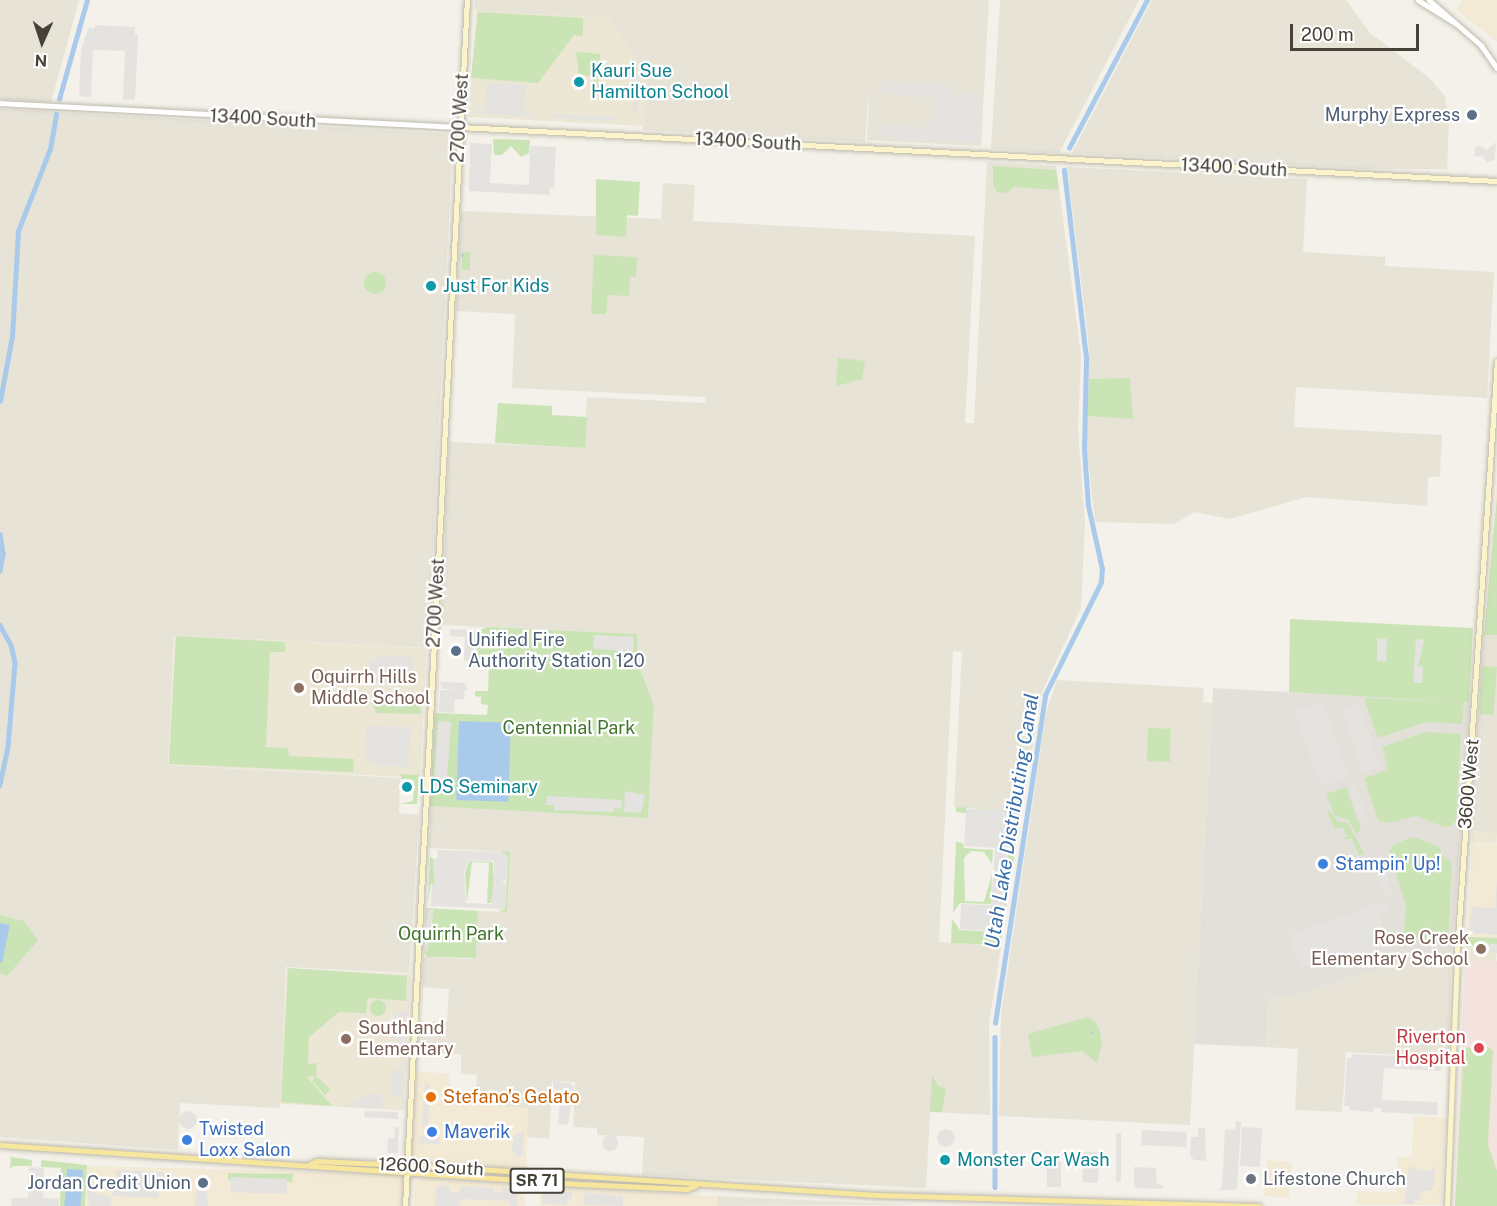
<!DOCTYPE html>
<style>
body{margin:0}
#map{position:relative;width:1497px;height:1206px;overflow:hidden;background:#f3f1e9;font-family:"Public Sans",sans-serif}
div>[style]{position:absolute}
.residential>*{inset:0;background:#e7e3d7}
.commercial>*{inset:0;background:#f3ead6;transform-origin:0 0}
.industrial>*{inset:0;background:#e3e0da}
.education>*{inset:0;background:#ebe7d4;transform-origin:0 0}
.medical>*{inset:0;background:#f3e2dd}
.green>*{inset:0;background:#cae4b5;transform-origin:0 0}
.round{border-radius:50%}
.parking>*{inset:0;background:#e5e3e0;transform-origin:0 0}
.water>*{inset:0;background:#aacaeb;transform-origin:0 0}
.stream>*{height:1.5px;margin:-0.75px;padding:0 0.75px;transform-origin:0.75px;border-radius:0.75px;background:#aacaeb}
.canal>*{height:4.5px;margin:-2.25px;padding:0 2.25px;transform-origin:2.25px;border-radius:2.25px;background:#aacaeb}
.roads{filter:drop-shadow(0 0 2px #bebaac) drop-shadow(0 0 2px #bebaac)}
.tertiary>*{height:4.5px;margin:-2.25px;padding:0 2.25px;transform-origin:2.25px;border-radius:2.25px;background:#fff}
.secondary>*{height:5px;margin:-2.5px;padding:0 2.5px;transform-origin:2.5px;border-radius:2.5px;background:#fbf4cb}
.primary>*{height:5px;margin:-2.5px;padding:0 2.5px;transform-origin:2.5px;border-radius:2.5px;background:#f7e79e}
.dots>*{width:16px;height:16px;translate:-50% -50%;box-sizing:border-box;border:3px solid #fff;border-radius:50%}
span{translate:-50% -50%;white-space:nowrap;text-align:center;line-height:1.15;-webkit-text-stroke:4.5px #fff;paint-order:stroke}
.shield-label span{padding:2px 4px;background:#fff;border:2px solid;border-radius:4px;-webkit-text-stroke-width:0}
.shield-label{font-size:16px;color:#464238;font-weight:700}
.culture-label{font-size:18px;color:#0d838f}
.left{translate:0 -50%;text-align:left}
.service-label{font-size:18px;color:#4e5e75}
.right{translate:-100% -50%;text-align:right}
.street-label{font-size:18px;color:#464238}
.education-label{font-size:18px;color:#785e54}
.park-label{font-size:18px;color:#42742f}
.shop-label{font-size:18px;color:#366cbe}
.health-label{font-size:18px;color:#be3a42}
.food-label{font-size:18px;color:#c56008}
.worship-label{font-size:18px;color:#5b616d}
.water-label{font-size:20px;color:#386fab;font-style:italic}
.north{position:absolute;left:12px;top:12px;width:60px;height:60px;-webkit-text-stroke:4px #fff;paint-order:stroke;rotate:183deg;font-size:16px;font-weight:700;line-height:24px;text-align:center;color:#464238}
.north::after{content:'';display:block;margin:auto;width:21px;height:27px;background:#464238;clip-path:polygon(50% 0,100% 100%,50% 72%,0 100%)}
.scale{position:absolute;left:1290px;top:24px;width:129px;height:27px;box-sizing:border-box;border:3px solid #464238;border-top:0;padding-left:8px;font-size:18px;line-height:21px;white-space:nowrap;color:#464238;-webkit-text-stroke:4px #fff;paint-order:stroke}
</style>
<div id="map">
<div class="residential">
<i style="clip-path:polygon(0 0,79px 0,51px 102px,0 99px)"></i>
<i style="clip-path:polygon(474px 0,989px 0,981px 146px,867px 140px,870px 78px,865px 142px,643px 130px,646px 74px,609px 18px,476px 11px)"></i>
<i style="clip-path:polygon(1000px 0,1139px 0,1059px 153px,991px 149px)"></i>
<i style="clip-path:polygon(1152px 0,1346px 0,1370px 33px,1428px 77px,1445px 96px,1449px 122px,1447px 169px,1369px 169px,1072px 153px)"></i>
<i style="clip-path:polygon(0 109px,453px 134px,428px 648px,174px 635px,168px 765px,400px 778px,399px 813px,419px 815px,409px 973px,286px 967px,280px 1108px,180px 1103px,178px 1150px,0 1137px)"></i>
<i style="clip-path:polygon(987px 162px,1056px 166px,1081px 355px,1078px 429px,1085px 524px,1081px 608px,1042px 692px,1022px 810px,954px 807px,962px 652px,953px 651px,939px 942px,1001px 946px,989px 1024px,990px 1115px,930px 1112px,926px 1188px,642px 1175px,644px 1137px,597px 1135px,597px 1128px,573px 1127px,575px 1082px,552px 1081px,549px 1139px,525px 1137px,475px 1107px,477px 1075px,461px 1074px,461px 1054px,418px 1052px,420px 1021px,447px 1022px,449px 989px,422px 987px,423px 957px,472px 959px,476px 957px,478px 911px,507px 912px,509px 852px,429px 848px,431px 806px,648px 817px,654px 705px,639px 666px,637px 634px,441px 625px,449px 442px,584px 448px,587px 397px,705px 403px,706px 397px,512px 388px,515px 314px,456px 311px,461px 211px,661px 219px,663px 183px,695px 185px,693px 221px,975px 236px,965px 423px,974px 423px)"></i>
<i style="clip-path:polygon(1067px 167px,1307px 179px,1303px 252px,1385px 257px,1385px 266px,1494px 272px,1487px 398px,1296px 387px,1294px 427px,1442px 435px,1440px 477px,1428px 477px,1427px 506px,1306px 497px,1230px 519px,1194px 512px,1174px 524px,1095px 522px,1086px 442px,1089px 346px)"></i>
<i style="clip-path:polygon(1484px 635px,1497px 635px,1497px 833px,1470px 831px)"></i>
<i style="clip-path:polygon(1057px 680px,1204px 688px,1203px 702px,1212px 703px,1190px 1125px,999px 1116px,1001px 1014px,1046px 713px)"></i>
<i style="clip-path:polygon(1407px 959px,1451px 960px,1449px 1057px,1346px 1052px,1342px 1112px,1295px 1110px,1298px 1049px,1266px 1047px,1268px 997px,1293px 996px)"></i>
<i style="clip-path:polygon(718px 1196px,869px 1203px,916px 1205px,717px 1206px)"></i>
</div>
<div class="commercial">
<i style="clip-path:polygon(1463px 0,1497px 0,1497px 42px,1456px 10px)"></i>
<i style="clip-path:polygon(1497px 482px,1497px 635px,1484px 635px)"></i>
<i style="clip-path:polygon(1472px 843px,1497px 845px,1497px 938px,1467px 937px)"></i>
<i style="clip-path:polygon(417px 1071px,450px 1074px,449px 1101px,528px 1108px,526px 1181px,413px 1176px,409px 1206px,86px 1206px,87px 1166px,410px 1174px)"></i>
<i style="clip-path:polygon(1413px 1116px,1446px 1118px,1441px 1205px,1356px 1205px,1357px 1191px,1396px 1193px,1398px 1157px,1412px 1157px)"></i>
<i style="left:1267px;top:1160px;width:25px;height:36px;rotate:5deg"></i>
<i style="clip-path:polygon(422px 1178px,522px 1185px,525px 1206px,414px 1206px,415px 1184px)"></i>
<i style="clip-path:polygon(540px 1186px,718px 1196px,717px 1206px,540px 1206px)"></i>
</div>
<div class="industrial">
<i style="clip-path:polygon(1213px 688px,1470px 702px,1451px 960px,1407px 959px,1293px 996px,1268px 997px,1266px 1047px,1194px 1044px)"></i>
</div>
<div class="education">
<i style="clip-path:polygon(476px 11px,609px 18px,646px 74px,643px 126px,469px 117px)"></i>
<i style="left:175px;top:635px;width:252px;height:130px;rotate:3deg"></i>
<i style="left:1472px;top:832px;width:25px;height:11px;rotate:2deg"></i>
<i style="left:1467px;top:937px;width:30px;height:23px;rotate:2deg"></i>
<i style="left:287px;top:968px;width:124px;height:136px;rotate:3deg"></i>
</div>
<div class="medical">
<i style="clip-path:polygon(1465px 960px,1497px 961px,1497px 1206px,1455px 1206px)"></i>
</div>
<div class="green">
<i style="clip-path:polygon(478px 12px,583px 18px,583px 36px,574px 35px,538px 83px,471px 78px)"></i>
<i style="clip-path:polygon(576px 52px,600px 54px,598px 88px,594px 88px,594px 76px,579px 75px)"></i>
<i style="clip-path:polygon(493px 139px,530px 140px,529px 153px,521px 157px,511px 146px,502px 155px,494px 155px)"></i>
<i style="clip-path:polygon(993px 166px,1056px 170px,1059px 190px,1014px 187px,1007px 193px,997px 192px,993px 185px)"></i>
<i style="clip-path:polygon(596px 179px,640px 182px,638px 216px,627px 215px,626px 237px,596px 235px)"></i>
<i style="left:462px;top:252px;width:8px;height:18px"></i>
<i style="clip-path:polygon(594px 255px,637px 257px,636px 277px,630px 277px,629px 296px,608px 295px,606px 314px,591px 314px)"></i>
<i class="round" style="left:364px;top:272px;width:22px;height:22px"></i>
<i style="clip-path:polygon(838px 358px,865px 361px,862px 379px,836px 386px)"></i>
<i style="clip-path:polygon(1130px 378px,1133px 419px,1087px 416px,1089px 379px)"></i>
<i style="clip-path:polygon(498px 403px,552px 406px,552px 415px,587px 417px,585px 448px,495px 443px)"></i>
<i style="clip-path:polygon(1497px 497px,1497px 635px,1484px 635px)"></i>
<i style="clip-path:polygon(1290px 619px,1473px 628px,1469px 702px,1464px 702px,1462px 724px,1426px 722px,1378px 738px,1364px 698px,1455px 702px,1289px 692px)"></i>
<i style="clip-path:polygon(488px 627px,637px 634px,639px 666px,654px 705px,648px 818px,430px 806px,435px 713px,487px 715px,488px 705px,481px 704px,481px 697px,475px 696px,475px 691px,488px 691px,489px 666px,477px 665px,479px 630px)"></i>
<i style="clip-path:polygon(176px 636px,285px 642px,285px 652px,270px 652px,266px 747px,288px 748px,289px 756px,354px 759px,353px 772px,169px 764px)"></i>
<i style="left:1482px;top:666px;width:15px;height:48px;rotate:4deg"></i>
<i style="clip-path:polygon(378px 696px,420px 699px,421px 714px,376px 713px,372px 700px)"></i>
<i style="left:1148px;top:728px;width:23px;height:33px;rotate:2deg"></i>
<i style="clip-path:polygon(1425px 732px,1461px 734px,1456px 822px,1449px 827px,1442px 827px,1445px 819px,1442px 826px,1416px 816px,1388px 823px,1378px 820px,1364px 778px,1388px 770px,1382px 747px)"></i>
<i style="clip-path:polygon(401px 774px,419px 775px,417px 804px,400px 804px,413px 801px,414px 780px,401px 779px)"></i>
<i style="clip-path:polygon(1346px 787px,1361px 829px,1356px 834px,1349px 820px,1335px 816px,1326px 794px)"></i>
<i style="clip-path:polygon(956px 807px,1021px 810px,1015px 849px,1012px 845px,1015px 845px,1019px 816px,1014px 810px,966px 808px,966px 813px,956px 812px)"></i>
<i style="clip-path:polygon(1330px 811px,1338px 822px,1347px 822px,1365px 855px,1359px 855px,1352px 839px,1343px 839px,1347px 836px,1343px 827px,1335px 829px,1327px 812px)"></i>
<i style="clip-path:polygon(1414px 837px,1439px 847px,1443px 856px,1452px 863px,1448px 942px,1408px 942px,1404px 933px,1406px 905px,1389px 852px,1394px 844px)"></i>
<i style="clip-path:polygon(956px 842px,963px 843px,964px 848px,993px 850px,992px 864px,984px 852px,971px 851px,964px 858px,965px 901px,984px 902px,992px 874px,991px 904px,960px 903px,953px 913px)"></i>
<i style="clip-path:polygon(502px 851px,510px 852px,507px 912px,498px 911px,505px 909px,508px 857px,502px 856px)"></i>
<i style="clip-path:polygon(1008px 852px,1015px 853px,1004px 921px)"></i>
<i style="clip-path:polygon(430px 857px,437px 860px,433px 860px,435px 884px,431px 884px,428px 901px)"></i>
<i style="clip-path:polygon(469px 861px,493px 862px,493px 876px,496px 876px,491px 903px,487px 903px,489px 863px,472px 862px,467px 902px,465px 873px)"></i>
<i style="clip-path:polygon(426px 908px,478px 911px,476px 958px,427px 957px,424px 952px)"></i>
<i style="clip-path:polygon(0 915px,24px 921px,38px 940px,7px 976px,0 973px)"></i>
<i style="clip-path:polygon(952px 919px,960px 930px,997px 932px,1003px 929px,1000px 945px,951px 943px)"></i>
<i style="clip-path:polygon(1467px 937px,1497px 938px,1497px 944px,1466px 947px)"></i>
<i style="clip-path:polygon(288px 968px,407px 976px,406px 1001px,368px 998px,366px 1013px,339px 1012px,309px 1037px,308px 1064px,317px 1063px,316px 1076px,307px 1077px,332px 1106px,281px 1102px)"></i>
<i class="round" style="left:370px;top:1000px;width:16px;height:16px"></i>
<i style="clip-path:polygon(1088px 1017px,1095px 1021px,1100px 1032px,1102px 1044px,1097px 1063px,1082px 1051px,1032px 1057px,1028px 1034px)"></i>
<i style="clip-path:polygon(1488px 1047px,1493px 1051px,1488px 1145px,1497px 1171px,1497px 1206px,1455px 1206px,1464px 1048px)"></i>
<i style="clip-path:polygon(932px 1075px,938px 1086px,946px 1089px,942px 1112px,930px 1112px)"></i>
<i style="clip-path:polygon(316px 1076px,330px 1089px,325px 1095px,312px 1081px)"></i>
<i style="clip-path:polygon(11px 1157px,32px 1160px,32px 1166px,13px 1166px,10px 1169px)"></i>
<i style="clip-path:polygon(41px 1160px,87px 1165px,85px 1206px,60px 1206px,61px 1168px,41px 1167px)"></i>
<i style="clip-path:polygon(228px 1173px,293px 1174px,292px 1182px,232px 1178px,228px 1181px)"></i>
</div>
<div class="parking">
<i style="clip-path:polygon(95px 25px,135px 27px,135px 35px,138px 35px,135px 100px,123px 99px,125px 51px,93px 50px,91px 97px,79px 96px,81px 50px,89px 27px,94px 29px)"></i>
<i style="clip-path:polygon(635px 73px,639px 73px,637px 114px,632px 114px)"></i>
<i style="clip-path:polygon(881px 81px,950px 85px,950px 94px,982px 95px,980px 138px,976px 143px,879px 137px,882px 125px,930px 128px,932px 97px,881px 93px)"></i>
<i style="clip-path:polygon(486px 83px,526px 85px,525px 112px,532px 113px,532px 117px,475px 113px,475px 109px,485px 110px)"></i>
<i style="left:553px;top:114px;width:62px;height:4px;rotate:3deg"></i>
<i style="clip-path:polygon(1496px 142px,1495px 159px,1487px 163px,1483px 156px,1475px 157px,1475px 148px,1480px 146px,1487px 150px)"></i>
<i style="clip-path:polygon(470px 143px,492px 144px,490px 183px,529px 185px,530px 146px,556px 147px,554px 188px,550px 188px,549px 195px,469px 191px)"></i>
<i style="clip-path:polygon(450px 629px,479px 630px,477px 662px,464px 661px,465px 637px,450px 636px)"></i>
<i style="left:594px;top:635px;width:40px;height:14px;rotate:3deg"></i>
<i style="clip-path:polygon(1377px 638px,1387px 639px,1386px 662px,1377px 661px)"></i>
<i style="clip-path:polygon(1416px 639px,1424px 640px,1418px 666px,1423px 667px,1422px 683px,1413px 683px)"></i>
<i style="clip-path:polygon(378px 655px,413px 656px,415px 684px,369px 682px,370px 659px,377px 659px)"></i>
<i style="clip-path:polygon(440px 682px,465px 683px,468px 690px,465px 690px,464px 699px,455px 699px,454px 713px,439px 712px,440px 690px,463px 690px,442px 689px)"></i>
<i style="clip-path:polygon(1322px 701px,1348px 777px,1321px 786px,1296px 714px,1299px 709px)"></i>
<i style="left:1358px;top:703px;width:68px;height:18px;rotate:71deg"></i>
<i style="left:438px;top:721px;width:13px;height:72px;rotate:4deg"></i>
<i style="clip-path:polygon(366px 726px,411px 727px,408px 767px,372px 765px,365px 756px)"></i>
<i style="left:1356px;top:785px;width:39px;height:7px;rotate:72deg"></i>
<i style="clip-path:polygon(625px 791px,645px 795px,641px 813px,624px 812px)"></i>
<i style="clip-path:polygon(547px 796px,622px 800px,621px 809px,614px 808px,613px 812px,554px 810px,554px 805px,546px 805px)"></i>
<i style="clip-path:polygon(966px 809px,1014px 810px,1019px 815px,1015px 845px,1008px 845px,1004px 914px,1002px 928px,997px 931px,960px 929px,961px 904px,991px 905px,995px 848px,964px 846px)"></i>
<i style="clip-path:polygon(evenodd,438px 850px,502px 852px,508px 857px,506px 880px,502px 880px,506px 885px,505px 909px,431px 906px,432px 884px,435px 884px,433px 860px,437px 860px,438px 850px,468px 860px,494px 861px,492px 904px,466px 903px,464px 872px,468px 860px)"></i>
<i style="left:1381px;top:856px;width:41px;height:8px;rotate:72deg"></i>
<i style="clip-path:polygon(1497px 880px,1497px 935px,1488px 935px,1487px 930px,1486px 934px,1473px 934px,1469px 929px,1472px 907px,1495px 908px)"></i>
<i style="clip-path:polygon(1385px 901px,1388px 910px,1379px 913px,1388px 943px,1308px 971px,1306px 966px,1301px 968px,1290px 938px,1294px 932px)"></i>
<i style="left:428px;top:909px;width:6px;height:42px;rotate:9deg"></i>
<i style="clip-path:polygon(1482px 943px,1497px 944px,1497px 953px,1478px 952px)"></i>
<i style="clip-path:polygon(403px 1010px,406px 1011px,405px 1047px,401px 1048px,393px 1041px,394px 1016px)"></i>
<i style="clip-path:polygon(1352px 1054px,1441px 1058px,1441px 1071px,1384px 1068px,1382px 1100px,1438px 1102px,1437px 1115px,1381px 1112px,1381px 1108px,1374px 1108px,1373px 1112px,1349px 1110px,1349px 1106px,1344px 1106px,1347px 1058px,1352px 1058px)"></i>
<i style="clip-path:polygon(400px 1067px,404px 1068px,402px 1099px,391px 1095px,392px 1073px)"></i>
<i style="clip-path:polygon(553px 1081px,570px 1083px,574px 1087px,568px 1125px,558px 1124px,561px 1090px,553px 1089px)"></i>
<i style="clip-path:polygon(425px 1083px,430px 1083px,428px 1126px,422px 1126px)"></i>
<i style="clip-path:polygon(366px 1094px,383px 1095px,382px 1108px,345px 1107px)"></i>
<i class="round" style="left:179px;top:1111px;width:18px;height:18px"></i>
<i style="clip-path:polygon(365px 1111px,398px 1112px,398px 1119px,364px 1117px)"></i>
<i style="clip-path:polygon(1236px 1121px,1241px 1121px,1237px 1189px,1218px 1191px,1222px 1187px,1225px 1129px,1235px 1130px)"></i>
<i style="clip-path:polygon(395px 1127px,399px 1127px,398px 1153px,387px 1153px,388px 1138px,394px 1138px)"></i>
<i style="left:1242px;top:1127px;width:20px;height:39px;rotate:3deg"></i>
<i style="clip-path:polygon(1198px 1128px,1205px 1128px,1206px 1161px,1194px 1160px,1190px 1155px,1191px 1137px,1198px 1137px)"></i>
<i class="round" style="left:937px;top:1129px;width:18px;height:18px"></i>
<i style="left:1142px;top:1130px;width:45px;height:15px;rotate:3deg"></i>
<i style="clip-path:polygon(524px 1131px,523px 1154px,518px 1158px,512px 1150px,513px 1136px)"></i>
<i style="left:1116px;top:1133px;width:5px;height:49px"></i>
<i class="round" style="left:602px;top:1135px;width:16px;height:16px"></i>
<i style="left:419px;top:1136px;width:21px;height:7px;rotate:3deg"></i>
<i style="clip-path:polygon(1084px 1152px,1099px 1152px,1098px 1183px,1082px 1182px,1083px 1166px,1078px 1165px,1078px 1157px,1083px 1157px)"></i>
<i style="left:1047px;top:1159px;width:14px;height:28px"></i>
<i style="clip-path:polygon(1409px 1166px,1422px 1171px,1435px 1169px,1434px 1186px,1430px 1191px,1421px 1191px,1420px 1201px,1415px 1200px,1414px 1204px,1404px 1204px)"></i>
<i style="clip-path:polygon(29px 1167px,44px 1168px,43px 1198px,59px 1199px,59px 1206px,11px 1206px,12px 1198px,28px 1198px)"></i>
<i style="clip-path:polygon(1134px 1167px,1156px 1168px,1157px 1184px,1163px 1185px,1163px 1189px,1137px 1188px,1134px 1184px)"></i>
<i style="clip-path:polygon(116px 1170px,164px 1172px,164px 1178px,159px 1178px,158px 1198px,112px 1196px,113px 1190px,119px 1190px)"></i>
<i style="left:231px;top:1177px;width:56px;height:15px;rotate:2deg"></i>
<i style="clip-path:polygon(440px 1185px,450px 1186px,450px 1192px,459px 1192px,460px 1186px,494px 1188px,494px 1192px,502px 1193px,503px 1188px,517px 1189px,518px 1206px,510px 1206px,510px 1201px,461px 1199px,460px 1206px,435px 1206px,436px 1189px)"></i>
<i style="clip-path:polygon(88px 1190px,112px 1198px,111px 1206px,89px 1206px)"></i>
<i style="clip-path:polygon(196px 1190px,207px 1191px,208px 1206px,195px 1206px)"></i>
<i style="clip-path:polygon(543px 1191px,572px 1192px,572px 1199px,567px 1199px,567px 1205px,542px 1204px)"></i>
<i style="clip-path:polygon(584px 1193px,623px 1196px,623px 1206px,583px 1205px)"></i>
</div>
<div class="water">
<i style="left:459px;top:721px;width:52px;height:79px;rotate:2deg"></i>
<i style="clip-path:polygon(0 923px,10px 925px,2px 963px,0 962px)"></i>
<i style="left:67px;top:1169px;width:16px;height:37px;rotate:4deg"></i>
</div>
<div class="stream">
<i style="left:462px;top:256px;width:1px;rotate:-45deg"></i>
<i style="left:1092px;top:1032px;width:1px;rotate:45deg"></i>
</div>
<div class="canal">
<i style="left:59px;top:99px;width:103px;rotate:-74.2deg"></i>
<i style="left:1069px;top:148px;width:167px;rotate:-62.2deg"></i>
<i style="left:0;top:401px;width:66px;rotate:-79.5deg"></i>
<i style="left:12px;top:336px;width:105px;rotate:-86.7deg"></i>
<i style="left:18px;top:231px;width:88px;rotate:-68.7deg"></i>
<i style="left:50px;top:149px;width:35px;rotate:-80deg"></i>
<i style="left:0;top:534px;width:20px;rotate:81deg"></i>
<i style="left:3px;top:554px;width:17px;rotate:100deg"></i>
<i style="left:0;top:625px;width:23px;rotate:61deg"></i>
<i style="left:11px;top:645px;width:18px;rotate:77deg"></i>
<i style="left:15px;top:663px;width:84px;rotate:94.8deg"></i>
<i style="left:8px;top:747px;width:39px;rotate:102deg"></i>
<i style="left:995px;top:1023px;width:332px;rotate:-81.3deg"></i>
<i style="left:1045px;top:695px;width:126px;rotate:-63.6deg"></i>
<i style="left:1101px;top:582px;width:13px;rotate:-86deg"></i>
<i style="left:1102px;top:569px;width:65px;rotate:-102.5deg"></i>
<i style="left:1088px;top:506px;width:57px;rotate:-94deg"></i>
<i style="left:1084px;top:449px;width:91px;rotate:-88.7deg"></i>
<i style="left:1086px;top:358px;width:189px;rotate:-96.7deg"></i>
<i style="left:995px;top:1037px;width:150px;rotate:90deg"></i>
</div>
<div class="roads">
<div class="tertiary">
<i style="left:1418px;top:0;width:44px;rotate:31.9deg"></i>
<i style="left:1429px;top:0;width:69px;rotate:40.9deg"></i>
<i style="left:1481px;top:45px;width:28px;rotate:55deg"></i>
<i style="left:0;top:103px;width:461px;rotate:3deg"></i>
</div>
<div class="secondary">
<i style="left:460px;top:127px;width:1038px;rotate:2.98deg"></i>
<i style="left:405px;top:1206px;width:1208px;rotate:-87.06deg"></i>
<i style="left:1447px;top:1206px;width:254px;rotate:-87.7deg"></i>
<i style="left:1457px;top:952px;width:592px;rotate:-86.13deg"></i>
</div>
<div class="primary">
<i style="left:0;top:1145px;width:580px;rotate:3.85deg"></i>
<i style="left:579px;top:1184px;width:108px;rotate:2.7deg"></i>
<i style="left:687px;top:1189px;width:9px;rotate:-21deg"></i>
<i style="left:310px;top:1164px;width:8px;rotate:-23deg"></i>
<i style="left:317px;top:1161px;width:128px;rotate:2.7deg"></i>
<i style="left:445px;top:1167px;width:436px;rotate:3.7deg"></i>
<i style="left:880px;top:1195px;width:379px;rotate:1.7deg"></i>
<i style="left:530px;top:1181px;width:6px;rotate:-39deg"></i>
<i style="left:535px;top:1177px;width:19px;rotate:6deg"></i>
</div>
</div>
<div class="dots">
<i style="left:579px;top:82px;background:#0f9aa8"></i>
<i style="left:1472px;top:115px;background:#5c6f8a"></i>
<i style="left:431px;top:286px;background:#0f9aa8"></i>
<i style="left:456px;top:651px;background:#5c6f8a"></i>
<i style="left:299px;top:688px;background:#8d6e63"></i>
<i style="left:407px;top:787px;background:#0f9aa8"></i>
<i style="left:1323px;top:864px;background:#3f7fe0"></i>
<i style="left:1481px;top:949px;background:#8d6e63"></i>
<i style="left:346px;top:1039px;background:#8d6e63"></i>
<i style="left:1479px;top:1048px;background:#e0444e"></i>
<i style="left:431px;top:1097px;background:#e8710a"></i>
<i style="left:432px;top:1132px;background:#3f7fe0"></i>
<i style="left:187px;top:1140px;background:#3f7fe0"></i>
<i style="left:945px;top:1160px;background:#0f9aa8"></i>
<i style="left:1251px;top:1179px;background:#6b7280"></i>
<i style="left:203px;top:1183px;background:#5c6f8a"></i>
</div>
<div class="shield-label">
<span style="left:537px;top:1181px">SR 71</span>
</div>
<div class="culture-label">
<span class="left" style="left:591px;top:82px">Kauri Sue<br>Hamilton School</span>
<span class="left" style="left:443px;top:286px">Just For Kids</span>
<span class="left" style="left:419px;top:787px">LDS Seminary</span>
<span class="left" style="left:957px;top:1160px">Monster Car Wash</span>
</div>
<div class="service-label">
<span class="right" style="left:1460px;top:115px">Murphy Express</span>
<span class="left" style="left:468px;top:651px">Unified Fire<br>Authority Station 120</span>
<span class="right" style="left:191px;top:1183px">Jordan Credit Union</span>
</div>
<div class="street-label">
<span style="left:460px;top:118px;rotate:-87deg">2700 West</span>
<span style="left:263px;top:119px;rotate:3deg">13400 South</span>
<span style="left:748px;top:142px;rotate:3deg">13400 South</span>
<span style="left:1234px;top:168px;rotate:3deg">13400 South</span>
<span style="left:436px;top:603px;rotate:-87deg">2700 West</span>
<span style="left:1469px;top:784px;rotate:-85deg">3600 West</span>
<span style="left:431px;top:1167px;rotate:3deg">12600 South</span>
</div>
<div class="education-label">
<span class="left" style="left:311px;top:688px">Oquirrh Hills<br>Middle School</span>
<span class="right" style="left:1469px;top:949px">Rose Creek<br>Elementary School</span>
<span class="left" style="left:358px;top:1039px">Southland<br>Elementary</span>
</div>
<div class="park-label">
<span style="left:569px;top:728px">Centennial Park</span>
<span style="left:451px;top:934px">Oquirrh Park</span>
</div>
<div class="shop-label">
<span class="left" style="left:1335px;top:864px">Stampin' Up!</span>
<span class="left" style="left:199px;top:1140px">Twisted<br>Loxx Salon</span>
<span class="left" style="left:444px;top:1132px">Maverik</span>
</div>
<div class="health-label">
<span class="right" style="left:1466px;top:1048px">Riverton<br>Hospital</span>
</div>
<div class="food-label">
<span class="left" style="left:443px;top:1097px">Stefano's Gelato</span>
</div>
<div class="worship-label">
<span class="left" style="left:1263px;top:1179px">Lifestone Church</span>
</div>
<div class="water-label">
<span style="left:1012px;top:821px;rotate:-81deg">Utah Lake Distributing Canal</span>
</div>
<div class="north">N</div>
<div class="scale">200 m</div>
</div>
